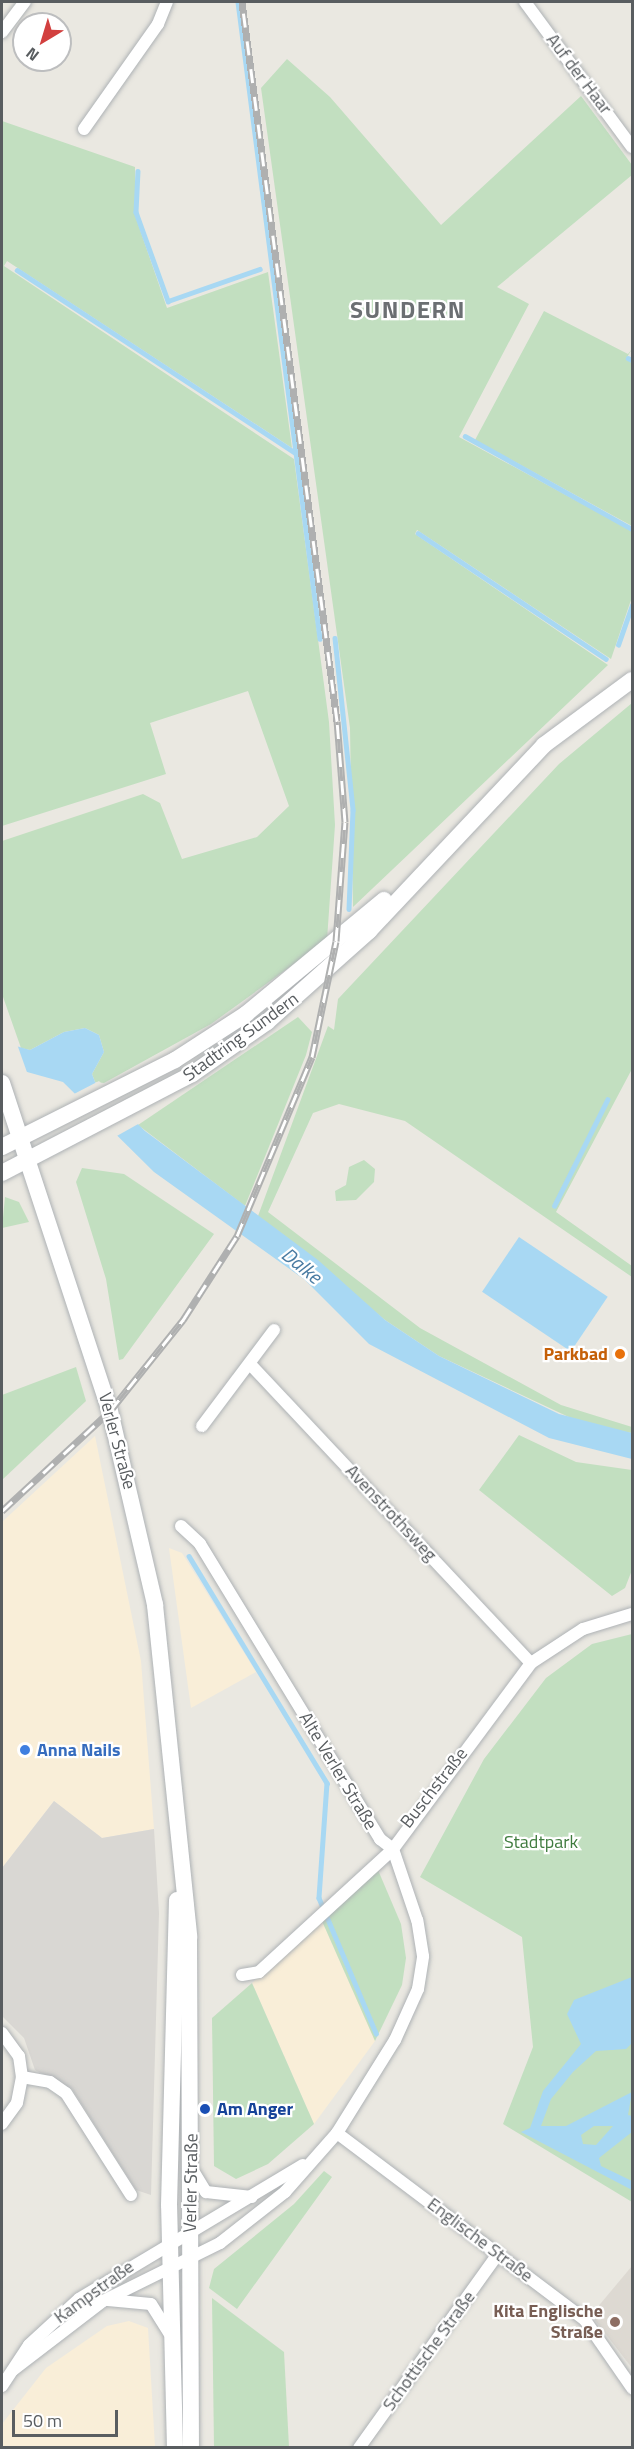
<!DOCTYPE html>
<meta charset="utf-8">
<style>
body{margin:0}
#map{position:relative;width:634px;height:2449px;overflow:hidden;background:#eae8e1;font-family:"Titillium Web",sans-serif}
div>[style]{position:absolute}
.commercial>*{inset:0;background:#f9eed8}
.industrial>*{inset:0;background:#d9d7d3}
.education>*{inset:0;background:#ddd9d2}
.green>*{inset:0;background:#c2dfc0}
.water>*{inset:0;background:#a8d8f3;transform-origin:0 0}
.pier>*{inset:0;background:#eae8e1}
.stream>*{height:4.5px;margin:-2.25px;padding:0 2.25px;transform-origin:2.25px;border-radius:2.25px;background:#a8d8f3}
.roads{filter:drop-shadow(0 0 2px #aeb2b5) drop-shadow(0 0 2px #aeb2b5)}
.street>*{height:12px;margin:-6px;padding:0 6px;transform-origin:6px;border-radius:6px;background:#fff}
.secondary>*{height:16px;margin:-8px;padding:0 8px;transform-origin:8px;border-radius:8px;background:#fff}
.rail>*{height:7px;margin-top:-3.5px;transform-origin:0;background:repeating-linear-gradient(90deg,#fff 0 14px,#afb0b0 0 28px);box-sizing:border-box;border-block:2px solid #afb0b0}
.dots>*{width:16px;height:16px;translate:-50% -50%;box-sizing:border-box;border:3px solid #fff;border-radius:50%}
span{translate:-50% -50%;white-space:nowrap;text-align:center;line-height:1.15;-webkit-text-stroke:4.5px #fff;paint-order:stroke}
.street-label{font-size:18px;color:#595d60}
.food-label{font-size:18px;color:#c56008;font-weight:700}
.right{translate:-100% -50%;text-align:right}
.shop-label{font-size:18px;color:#366cbe;font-weight:700}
.left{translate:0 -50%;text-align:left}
.park-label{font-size:18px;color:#3f7b3e}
.transit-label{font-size:18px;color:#164399;font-weight:700}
.education-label{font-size:18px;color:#785e54;font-weight:700}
.water-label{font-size:20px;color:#497ba2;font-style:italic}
.district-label{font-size:24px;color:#6b6f72;font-weight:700;letter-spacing:1.5px}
.frame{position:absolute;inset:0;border:3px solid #595d60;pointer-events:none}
.north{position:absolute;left:12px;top:12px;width:60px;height:60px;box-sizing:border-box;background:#fff;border:2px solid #bdbebf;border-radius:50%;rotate:218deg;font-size:16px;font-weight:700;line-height:24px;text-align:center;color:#595d60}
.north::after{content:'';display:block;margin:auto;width:21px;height:27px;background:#d2403f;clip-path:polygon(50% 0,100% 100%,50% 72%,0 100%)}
.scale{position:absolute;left:12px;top:2410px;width:106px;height:27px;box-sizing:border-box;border:3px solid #595d60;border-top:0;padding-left:8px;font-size:18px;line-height:21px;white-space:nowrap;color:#595d60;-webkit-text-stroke:4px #fff;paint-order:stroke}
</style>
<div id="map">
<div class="commercial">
<i style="clip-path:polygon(95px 1436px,141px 1661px,154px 1829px,102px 1838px,54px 1801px,2px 1868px,2px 1522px)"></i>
<i style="clip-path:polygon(169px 1548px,182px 1553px,256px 1672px,191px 1708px)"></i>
<i style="clip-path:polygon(322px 1921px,375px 2041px,314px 2124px,252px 1983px)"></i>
<i style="clip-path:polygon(129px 2321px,148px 2328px,155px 2447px,2px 2447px,2px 2424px,46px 2368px,107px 2326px)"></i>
</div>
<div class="industrial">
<i style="clip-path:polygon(54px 1801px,102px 1838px,154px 1829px,159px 1913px,151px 2195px,136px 2190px,72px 2089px,35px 2070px,24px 2038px,2px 2016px,2px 1868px)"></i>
</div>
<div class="education">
<i style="clip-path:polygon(632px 2266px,632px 2368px,591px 2315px)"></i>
</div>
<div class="green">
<i style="clip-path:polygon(287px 59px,330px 97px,441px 225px,581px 96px,632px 165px,632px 175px,497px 287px,529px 304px,459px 437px,632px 531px,632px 597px,611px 659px,417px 530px,415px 534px,608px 665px,353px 907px,350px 728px,261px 88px)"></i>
<i style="clip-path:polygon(2px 121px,135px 167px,135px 215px,167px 308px,268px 272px,292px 448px,7px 261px,4px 266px,294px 459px,329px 722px,335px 825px,327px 940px,211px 1024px,104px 1083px,95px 1082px,92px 1074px,104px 1052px,99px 1035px,85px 1028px,64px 1032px,30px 1050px,21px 1048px,2px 994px,2px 841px,143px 794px,160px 803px,182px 859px,257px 837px,289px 806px,248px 691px,150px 723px,166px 774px,2px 826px)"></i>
<i style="clip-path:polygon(544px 311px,628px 354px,632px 349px,626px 359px,632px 363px,632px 526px,475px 440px)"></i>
<i style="clip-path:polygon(632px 703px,632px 1069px,556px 1212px,632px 1266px,632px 1277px,405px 1121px,339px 1104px,313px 1113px,268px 1212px,420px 1328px,561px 1405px,632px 1427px,632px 1433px,588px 1426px,439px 1356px,385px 1320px,258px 1216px,328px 1026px,334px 1030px,338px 999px,559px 764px)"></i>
<i style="clip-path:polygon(298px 1017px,312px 1032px,306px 1055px,245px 1206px,138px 1125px)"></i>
<i style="clip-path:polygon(364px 1160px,375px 1169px,374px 1182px,356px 1200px,336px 1201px,335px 1191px,346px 1185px,349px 1167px)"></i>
<i style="clip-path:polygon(82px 1168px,124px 1174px,214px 1234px,123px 1359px,119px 1360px,106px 1279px,76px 1182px)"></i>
<i style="clip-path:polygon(5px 1197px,19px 1202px,29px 1222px,2px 1228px)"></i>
<i style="clip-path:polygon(76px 1367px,86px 1401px,2px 1480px,2px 1395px)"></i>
<i style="clip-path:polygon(519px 1435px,576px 1462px,632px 1470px,632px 1570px,625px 1588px,612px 1596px,479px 1490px)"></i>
<i style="clip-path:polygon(632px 1634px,632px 2202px,503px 2124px,533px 2047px,522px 1937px,420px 1877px,484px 1759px,546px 1678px,592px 1644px)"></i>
<i style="clip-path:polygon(378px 1870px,401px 1924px,406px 1958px,402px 1985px,375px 2041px,322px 1921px)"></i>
<i style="clip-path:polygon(252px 1983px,314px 2124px,268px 2164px,236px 2179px,214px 2166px,212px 2018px)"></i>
<i style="clip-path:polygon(324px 2171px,332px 2177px,237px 2309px,209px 2288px,214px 2269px,294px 2204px)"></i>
<i style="clip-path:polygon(212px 2298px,284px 2352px,289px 2447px,214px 2447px)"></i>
</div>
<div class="water">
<i style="clip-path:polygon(85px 1028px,99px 1035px,104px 1052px,92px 1074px,95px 1082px,145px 1131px,318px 1260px,385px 1320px,439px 1356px,559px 1414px,632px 1433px,632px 1459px,549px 1438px,369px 1344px,305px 1280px,154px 1172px,63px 1082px,2px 1065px,2px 1042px,30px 1050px,64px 1032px)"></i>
<i style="left:519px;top:1237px;width:107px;height:66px;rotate:34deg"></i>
<i style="clip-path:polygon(evenodd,632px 1977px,632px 2043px,626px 2049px,596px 2051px,573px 2072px,551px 2099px,541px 2126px,566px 2126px,632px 2092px,628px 2115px,632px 2116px,632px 2132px,599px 2158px,601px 2166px,632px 2181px,632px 2190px,521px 2132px,530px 2128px,543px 2091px,581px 2044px,567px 2014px,574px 2000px,632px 1977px,594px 2126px,613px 2126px,596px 2145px,583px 2144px,581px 2135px,594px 2126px)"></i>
</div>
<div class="pier">
<i style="clip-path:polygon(2px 1039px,17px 1044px,29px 1078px,2px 1068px)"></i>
<i style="clip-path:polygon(99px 1081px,140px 1123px,115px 1137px,72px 1095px)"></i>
</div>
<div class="stream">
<i style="left:238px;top:2px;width:642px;rotate:82.66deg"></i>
<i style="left:138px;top:171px;width:41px;rotate:92.8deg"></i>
<i style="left:136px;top:212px;width:95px;rotate:70.2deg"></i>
<i style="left:168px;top:301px;width:97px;rotate:-19.2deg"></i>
<i style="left:17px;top:270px;width:334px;rotate:33.3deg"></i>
<i style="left:628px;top:358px;width:4px;rotate:27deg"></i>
<i style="left:465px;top:436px;width:191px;rotate:29.1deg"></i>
<i style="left:418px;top:533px;width:226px;rotate:33.8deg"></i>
<i style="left:335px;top:638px;width:173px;rotate:84deg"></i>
<i style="left:353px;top:810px;width:99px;rotate:92.3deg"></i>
<i style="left:618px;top:645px;width:42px;rotate:-70.7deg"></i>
<i style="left:554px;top:1206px;width:119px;rotate:-63.4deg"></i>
<i style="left:189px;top:1556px;width:266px;rotate:58.7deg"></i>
<i style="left:327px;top:1783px;width:115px;rotate:94deg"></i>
<i style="left:319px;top:1898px;width:147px;rotate:67.1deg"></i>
</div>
<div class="roads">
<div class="street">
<i style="left:525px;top:2px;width:180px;rotate:53.6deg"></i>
<i style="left:2px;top:32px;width:38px;rotate:-53deg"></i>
<i style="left:84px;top:129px;width:128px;rotate:-54.8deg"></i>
<i style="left:158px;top:24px;width:24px;rotate:-68deg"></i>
<i style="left:250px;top:1364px;width:410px;rotate:46.8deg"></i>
<i style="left:202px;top:1426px;width:120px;rotate:-53.1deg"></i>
<i style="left:181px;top:1526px;width:26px;rotate:43deg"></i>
<i style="left:200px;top:1544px;width:346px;rotate:58.6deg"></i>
<i style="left:380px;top:1839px;width:16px;rotate:38deg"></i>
<i style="left:242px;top:1975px;width:17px;rotate:-10deg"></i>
<i style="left:259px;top:1972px;width:182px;rotate:-42.5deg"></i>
<i style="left:393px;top:1849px;width:232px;rotate:-53.4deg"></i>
<i style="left:531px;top:1663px;width:62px;rotate:-33.2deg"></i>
<i style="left:583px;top:1629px;width:51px;rotate:-17deg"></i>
<i style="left:2px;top:2033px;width:29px;rotate:54deg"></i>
<i style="left:19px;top:2056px;width:21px;rotate:82deg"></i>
<i style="left:22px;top:2077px;width:26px;rotate:101deg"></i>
<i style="left:17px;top:2103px;width:26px;rotate:126deg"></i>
<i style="left:22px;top:2077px;width:28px;rotate:10deg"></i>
<i style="left:50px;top:2082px;width:19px;rotate:35deg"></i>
<i style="left:66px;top:2093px;width:121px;rotate:57.5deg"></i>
<i style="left:337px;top:2133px;width:311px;rotate:37deg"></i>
<i style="left:585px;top:2320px;width:83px;rotate:55.3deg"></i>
<i style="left:192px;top:2169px;width:27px;rotate:59deg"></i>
<i style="left:206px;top:2192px;width:46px;rotate:6.2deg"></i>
<i style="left:108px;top:2300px;width:43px;rotate:5.3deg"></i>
<i style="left:151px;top:2304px;width:34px;rotate:58deg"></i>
<i style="left:13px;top:2370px;width:113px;rotate:-37.5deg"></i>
<i style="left:103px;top:2301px;width:131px;rotate:-26.4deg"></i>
<i style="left:220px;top:2243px;width:83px;rotate:-38.1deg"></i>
<i style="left:285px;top:2192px;width:79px;rotate:-48.6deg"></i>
<i style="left:337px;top:2133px;width:110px;rotate:-58.1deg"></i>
<i style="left:395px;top:2040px;width:56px;rotate:-65.7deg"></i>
<i style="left:418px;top:1989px;width:33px;rotate:-81deg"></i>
<i style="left:423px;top:1956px;width:36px;rotate:-99deg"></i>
<i style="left:417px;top:1920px;width:75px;rotate:-108.7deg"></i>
<i style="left:2px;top:2386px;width:49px;rotate:-56.6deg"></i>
<i style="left:29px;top:2345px;width:68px;rotate:-42.6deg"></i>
<i style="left:79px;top:2299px;width:261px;rotate:-30.9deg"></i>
<i style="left:359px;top:2448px;width:239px;rotate:-54.4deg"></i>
</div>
<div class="secondary">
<i style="left:2px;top:1083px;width:345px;rotate:71.8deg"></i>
<i style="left:110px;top:1411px;width:199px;rotate:76.9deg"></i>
<i style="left:155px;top:1605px;width:333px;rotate:84.1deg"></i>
<i style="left:189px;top:1936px;width:512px;rotate:89.78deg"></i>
<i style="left:2px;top:1147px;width:194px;rotate:-26.7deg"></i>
<i style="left:175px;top:1060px;width:85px;rotate:-32.9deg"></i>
<i style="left:246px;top:1014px;width:179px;rotate:-39.6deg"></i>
<i style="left:2px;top:1173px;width:214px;rotate:-27.5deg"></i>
<i style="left:192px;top:1074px;width:91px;rotate:-34.7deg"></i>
<i style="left:267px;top:1022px;width:137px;rotate:-41.7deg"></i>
<i style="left:369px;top:931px;width:255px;rotate:-46.7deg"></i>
<i style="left:544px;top:745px;width:109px;rotate:-36.5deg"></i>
<i style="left:175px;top:2448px;width:243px;rotate:-91.4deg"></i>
<i style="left:169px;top:2205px;width:305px;rotate:-88.5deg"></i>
</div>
</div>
<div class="rail">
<i style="left:2px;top:1511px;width:147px;rotate:-42.8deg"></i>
<i style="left:110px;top:1411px;width:117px;rotate:-51.3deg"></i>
<i style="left:183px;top:1320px;width:100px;rotate:-57.3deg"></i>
<i style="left:237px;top:1236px;width:194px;rotate:-67.3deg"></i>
<i style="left:312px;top:1057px;width:118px;rotate:-78.3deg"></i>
<i style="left:336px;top:941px;width:119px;rotate:-85.7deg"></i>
<i style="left:345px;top:822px;width:101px;rotate:-94.5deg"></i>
<i style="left:337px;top:721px;width:725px;rotate:-97.53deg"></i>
</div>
<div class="dots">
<i style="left:620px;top:1354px;background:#e8710a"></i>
<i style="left:25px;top:1750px;background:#3f7fe0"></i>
<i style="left:205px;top:2109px;background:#1a4fb4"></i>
<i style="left:615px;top:2322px;background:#8d6e63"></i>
</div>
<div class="street-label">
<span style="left:579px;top:74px;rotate:53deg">Auf der Haar</span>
<span style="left:241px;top:1037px;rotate:-36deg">Stadtring Sundern</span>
<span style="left:117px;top:1441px;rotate:75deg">Verler Straße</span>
<span style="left:391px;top:1513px;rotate:47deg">Avenstrothsweg</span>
<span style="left:338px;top:1771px;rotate:59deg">Alte Verler Straße</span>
<span style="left:434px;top:1788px;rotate:-52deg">Buschstraße</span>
<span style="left:191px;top:2183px;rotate:-89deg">Verler Straße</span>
<span style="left:480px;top:2240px;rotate:37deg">Englische Straße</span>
<span style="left:94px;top:2292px;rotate:-36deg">Kampstraße</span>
<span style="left:429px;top:2351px;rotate:-54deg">Schottische Straße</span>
</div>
<div class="food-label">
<span class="right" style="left:608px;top:1354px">Parkbad</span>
</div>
<div class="shop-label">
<span class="left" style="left:37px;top:1750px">Anna Nails</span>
</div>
<div class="park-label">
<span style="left:541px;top:1842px">Stadtpark</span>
</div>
<div class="transit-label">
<span class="left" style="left:217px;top:2109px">Am Anger</span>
</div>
<div class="education-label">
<span class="right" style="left:603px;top:2322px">Kita Englische<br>Straße</span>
</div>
<div class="water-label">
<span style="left:302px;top:1265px;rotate:39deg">Dalke</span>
</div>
<div class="district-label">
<span style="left:408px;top:310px">SUNDERN</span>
</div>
<div class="frame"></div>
<div class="north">N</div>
<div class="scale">50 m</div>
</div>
